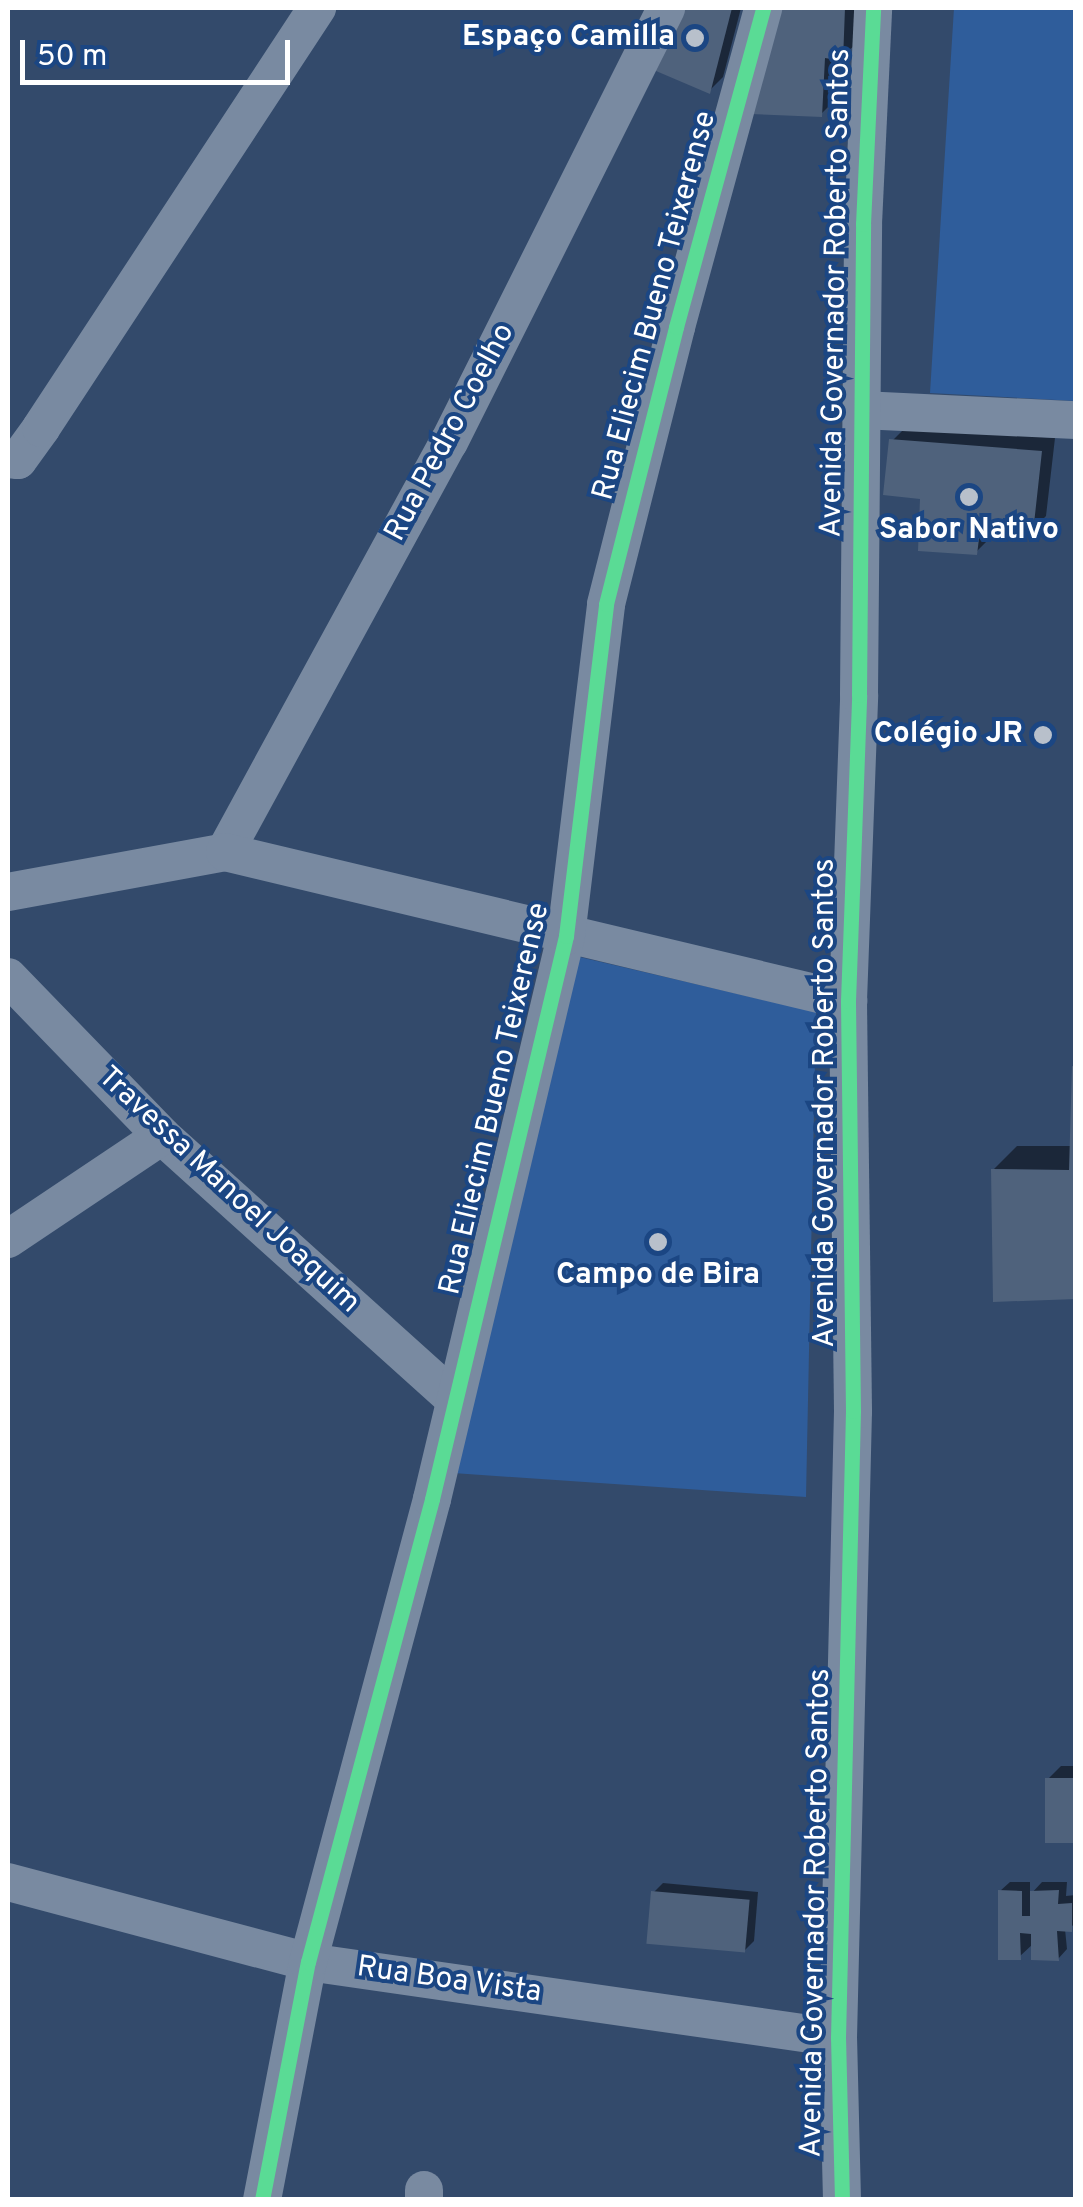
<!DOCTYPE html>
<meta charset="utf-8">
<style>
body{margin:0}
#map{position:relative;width:1083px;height:2207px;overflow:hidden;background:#334a6b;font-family:Overpass,sans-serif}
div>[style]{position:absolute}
.green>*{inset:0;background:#2f5d9b}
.shadow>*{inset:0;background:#0007}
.building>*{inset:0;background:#4f627c;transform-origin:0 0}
.minor>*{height:38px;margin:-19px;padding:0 19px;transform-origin:19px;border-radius:19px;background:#798aa1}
.cycleway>*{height:15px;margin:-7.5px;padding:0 7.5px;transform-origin:7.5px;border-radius:7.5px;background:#5adb95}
.dots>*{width:28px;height:28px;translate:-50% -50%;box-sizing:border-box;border:5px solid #1b4683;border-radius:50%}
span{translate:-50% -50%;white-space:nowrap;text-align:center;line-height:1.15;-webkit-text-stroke:8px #1b4683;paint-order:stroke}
.poi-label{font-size:30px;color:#fff;font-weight:700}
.right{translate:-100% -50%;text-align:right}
.street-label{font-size:30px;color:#fff}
.frame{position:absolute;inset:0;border:10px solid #fff;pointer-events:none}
.scale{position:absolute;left:20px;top:40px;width:270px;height:45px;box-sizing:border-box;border:5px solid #fff;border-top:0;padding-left:12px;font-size:30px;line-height:35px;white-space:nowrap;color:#fff;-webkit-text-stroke:8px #1b4683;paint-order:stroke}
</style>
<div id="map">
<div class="green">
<i style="clip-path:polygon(954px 8px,1075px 8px,1075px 401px,930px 393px)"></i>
<i style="clip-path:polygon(571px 955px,816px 1012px,806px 1497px,453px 1473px)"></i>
</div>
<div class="shadow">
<i style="clip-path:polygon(685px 8px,741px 8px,723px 77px,709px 91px,653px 67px)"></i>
<i style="clip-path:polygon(781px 8px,857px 8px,856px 45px,837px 58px,835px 100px,821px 114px,753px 112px)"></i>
<i style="clip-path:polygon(906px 427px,1055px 438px,1046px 516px,1032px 530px,991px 528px,990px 538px,976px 552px,922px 497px,892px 441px)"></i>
<i style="clip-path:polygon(1076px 1066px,1076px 1297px,993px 1170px,1017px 1146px,1072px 1146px)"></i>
<i style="clip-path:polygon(1061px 1766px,1076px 1766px,1076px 1841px,1047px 1780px)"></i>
<i style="clip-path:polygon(1010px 1882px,1030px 1882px,1030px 1895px,1042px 1882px,1067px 1882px,1066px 1896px,1076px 1895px,1076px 1924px,1065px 1929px,1067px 1949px,1058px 1959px,1033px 1944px,1019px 1957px,1000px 1891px)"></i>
<i style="clip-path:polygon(663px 1883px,758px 1892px,754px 1941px,745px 1950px,654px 1892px)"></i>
</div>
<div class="building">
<i style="clip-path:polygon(683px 8px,732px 8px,710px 94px,649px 68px)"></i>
<i style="clip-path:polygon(779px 8px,845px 8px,843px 61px,825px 58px,822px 117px,750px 114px)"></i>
<i style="clip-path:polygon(889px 439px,1042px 451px,1033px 533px,980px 530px,977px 555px,918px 551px,920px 499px,883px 495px)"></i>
<i style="clip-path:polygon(1072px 1066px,1076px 1067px,1076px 1299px,993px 1302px,991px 1169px,1069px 1170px)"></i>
<i style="left:1076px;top:1778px;width:65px;height:31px;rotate:90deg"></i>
<i style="clip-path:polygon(998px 1890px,1022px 1891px,1022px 1916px,1030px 1916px,1030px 1891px,1059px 1890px,1058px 1904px,1072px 1903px,1072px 1932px,1057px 1931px,1059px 1961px,1031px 1960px,1031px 1934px,1020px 1933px,1021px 1960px,998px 1960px)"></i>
<i style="left:651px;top:1891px;width:99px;height:53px;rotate:5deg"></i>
</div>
<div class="minor">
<i style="left:861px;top:410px;width:215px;rotate:2.7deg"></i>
<i style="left:8px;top:459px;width:10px;rotate:6deg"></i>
<i style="left:18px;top:460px;width:39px;rotate:-54deg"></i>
<i style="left:41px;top:428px;width:503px;rotate:-56.69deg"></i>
<i style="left:225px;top:852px;width:467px;rotate:-61.4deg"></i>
<i style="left:449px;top:442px;width:485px;rotate:-63.4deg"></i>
<i style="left:8px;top:892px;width:221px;rotate:-10.4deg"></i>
<i style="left:225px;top:852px;width:641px;rotate:13.45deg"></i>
<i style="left:8px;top:977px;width:221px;rotate:45.9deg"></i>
<i style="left:162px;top:1136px;width:393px;rotate:42deg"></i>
<i style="left:8px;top:1239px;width:185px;rotate:-33.8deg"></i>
<i style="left:8px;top:1882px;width:310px;rotate:14.9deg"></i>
<i style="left:308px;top:1962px;width:535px;rotate:8.16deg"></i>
<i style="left:262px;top:2200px;width:242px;rotate:-79.1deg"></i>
<i style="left:308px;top:1962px;width:479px;rotate:-75deg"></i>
<i style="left:432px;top:1499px;width:579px;rotate:-76.61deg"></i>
<i style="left:566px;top:936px;width:334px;rotate:-83.1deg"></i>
<i style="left:606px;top:604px;width:286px;rotate:-75.8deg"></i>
<i style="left:676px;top:327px;width:331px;rotate:-74.7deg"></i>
<i style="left:424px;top:2200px;width:10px;rotate:-90deg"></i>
<i style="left:842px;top:2200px;width:162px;rotate:-91.4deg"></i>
<i style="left:838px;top:2038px;width:627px;rotate:-88.63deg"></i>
<i style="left:853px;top:1411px;width:410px;rotate:-90.7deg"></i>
<i style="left:848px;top:1001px;width:306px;rotate:-87.9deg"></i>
<i style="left:859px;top:695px;width:471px;rotate:-89.5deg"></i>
<i style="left:863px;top:224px;width:216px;rotate:-87.3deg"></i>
</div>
<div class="cycleway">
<i style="left:262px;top:2200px;width:242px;rotate:-79.1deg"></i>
<i style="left:308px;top:1962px;width:479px;rotate:-75deg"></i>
<i style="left:432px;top:1499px;width:579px;rotate:-76.61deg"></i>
<i style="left:566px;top:936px;width:334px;rotate:-83.1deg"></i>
<i style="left:606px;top:604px;width:286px;rotate:-75.8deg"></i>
<i style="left:676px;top:327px;width:331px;rotate:-74.7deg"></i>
<i style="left:842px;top:2200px;width:162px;rotate:-91.4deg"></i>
<i style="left:838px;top:2038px;width:627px;rotate:-88.63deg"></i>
<i style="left:853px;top:1411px;width:410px;rotate:-90.7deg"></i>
<i style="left:848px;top:1001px;width:306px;rotate:-87.9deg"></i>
<i style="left:859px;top:695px;width:471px;rotate:-89.5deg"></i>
<i style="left:863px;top:224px;width:216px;rotate:-87.3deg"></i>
</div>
<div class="dots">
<i style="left:695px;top:38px;background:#b8c0cb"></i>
<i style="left:969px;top:497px;background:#b8c0cb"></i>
<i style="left:1043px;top:735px;background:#b8c0cb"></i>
<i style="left:658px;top:1242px;background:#b8c0cb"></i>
</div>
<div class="poi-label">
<span class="right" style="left:675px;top:38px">Espaço Camilla</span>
<span style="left:969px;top:531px">Sabor Nativo</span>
<span class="right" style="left:1023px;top:735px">Colégio JR</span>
<span style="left:658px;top:1276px">Campo de Bira</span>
</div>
<div class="street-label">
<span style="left:837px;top:293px;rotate:-89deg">Avenida Governador Roberto Santos</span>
<span style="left:656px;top:306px;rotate:-75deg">Rua Eliecim Bueno Teixerense</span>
<span style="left:451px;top:433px;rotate:-62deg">Rua Pedro Coelho</span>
<span style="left:496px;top:1099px;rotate:-77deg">Rua Eliecim Bueno Teixerense</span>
<span style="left:826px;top:1103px;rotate:-90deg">Avenida Governador Roberto Santos</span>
<span style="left:228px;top:1191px;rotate:43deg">Travessa Manoel Joaquim</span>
<span style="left:817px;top:1913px;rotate:-89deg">Avenida Governador Roberto Santos</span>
<span style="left:449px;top:1981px;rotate:8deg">Rua Boa Vista</span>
</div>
<div class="frame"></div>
<div class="scale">50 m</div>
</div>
